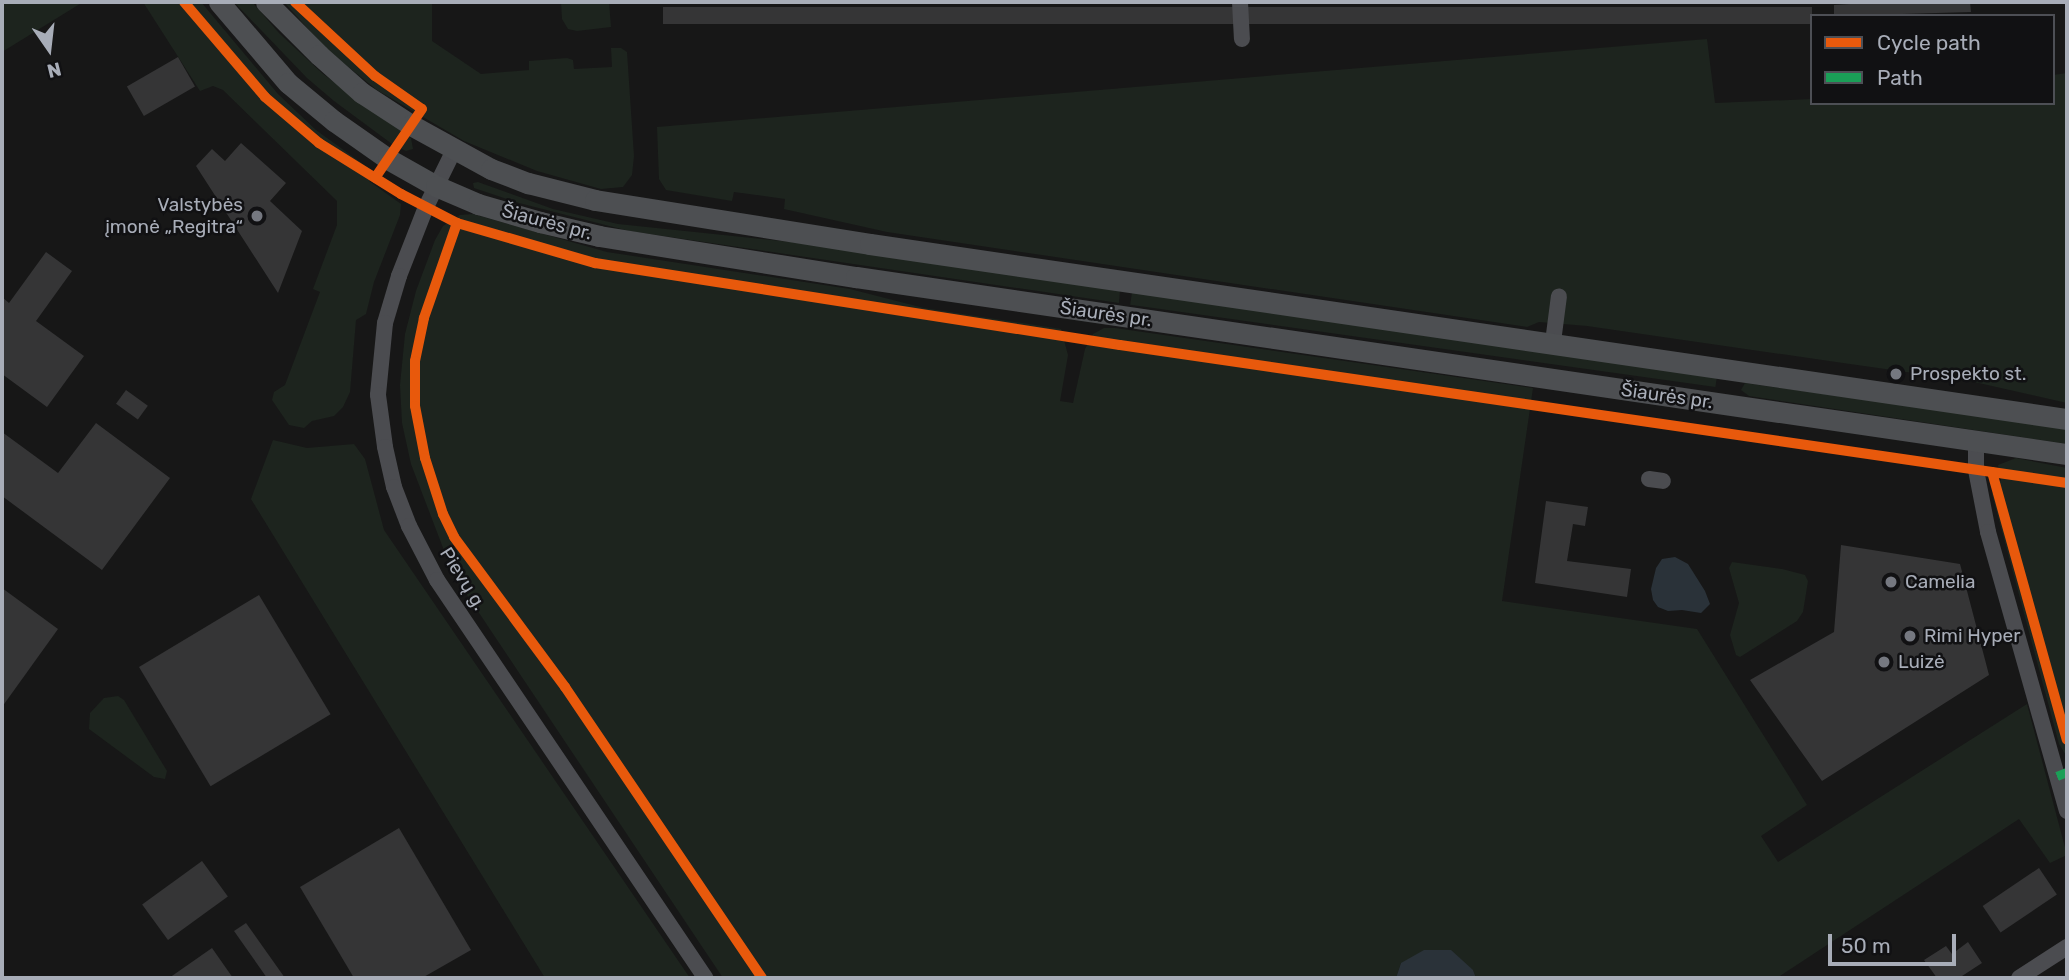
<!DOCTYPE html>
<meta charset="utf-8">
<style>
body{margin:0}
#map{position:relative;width:2069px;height:980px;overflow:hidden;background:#171717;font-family:Rubik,sans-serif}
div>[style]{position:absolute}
.green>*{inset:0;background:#1d241e;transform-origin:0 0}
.water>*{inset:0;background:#2a3239}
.building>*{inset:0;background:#353536;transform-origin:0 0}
.minor>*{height:16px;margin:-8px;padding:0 8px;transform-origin:8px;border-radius:8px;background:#4b4c50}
.major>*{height:21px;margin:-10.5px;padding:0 10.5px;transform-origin:10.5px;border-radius:10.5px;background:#4d4f52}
.quiet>*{height:9px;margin-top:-4.5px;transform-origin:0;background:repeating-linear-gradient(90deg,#1a9f57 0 18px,transparent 0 27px)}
.cycleway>*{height:10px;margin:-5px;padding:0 5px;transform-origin:5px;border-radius:5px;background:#e8590c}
.dots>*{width:19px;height:19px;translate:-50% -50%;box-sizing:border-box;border:4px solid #111113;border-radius:50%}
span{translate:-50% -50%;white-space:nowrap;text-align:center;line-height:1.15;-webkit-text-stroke:5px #111113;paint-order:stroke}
.poi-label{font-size:19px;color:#a8adb8}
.right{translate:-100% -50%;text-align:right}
.left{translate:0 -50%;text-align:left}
.street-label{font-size:19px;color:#a8adb8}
.frame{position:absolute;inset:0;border:4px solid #a8adb8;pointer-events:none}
.legend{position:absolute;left:1810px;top:14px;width:245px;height:91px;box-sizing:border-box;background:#111113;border:2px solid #4d4f55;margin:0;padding:9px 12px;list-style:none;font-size:21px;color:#a8adb8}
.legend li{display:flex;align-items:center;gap:14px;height:35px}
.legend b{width:35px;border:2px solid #4d4f55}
.north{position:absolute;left:14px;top:14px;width:70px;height:70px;-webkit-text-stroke:5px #111113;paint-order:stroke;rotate:166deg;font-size:19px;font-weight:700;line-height:28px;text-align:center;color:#a8adb8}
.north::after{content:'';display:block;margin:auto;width:24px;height:32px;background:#a8adb8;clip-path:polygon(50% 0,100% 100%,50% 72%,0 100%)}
.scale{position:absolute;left:1828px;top:934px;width:128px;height:32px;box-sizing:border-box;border:4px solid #a8adb8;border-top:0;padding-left:9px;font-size:21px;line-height:24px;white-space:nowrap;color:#a8adb8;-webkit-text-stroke:5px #111113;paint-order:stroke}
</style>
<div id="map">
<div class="green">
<i style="clip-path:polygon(2px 2px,83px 2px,2px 52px)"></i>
<i style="clip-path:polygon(143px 2px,201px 2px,278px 94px,316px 130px,374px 172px,369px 181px,401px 204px,400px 215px,374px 282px,366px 314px,356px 320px,350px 392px,343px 407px,334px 416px,312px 421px,304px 428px,289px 425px,272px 400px,274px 392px,285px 385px,320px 292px,313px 289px,337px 225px,337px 201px,223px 90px,213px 86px,200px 91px)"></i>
<i style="clip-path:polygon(234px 2px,252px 2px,279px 33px,323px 74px,411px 138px,413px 149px,406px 151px,392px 144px,334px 101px,307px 78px)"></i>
<i style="clip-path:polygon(284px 2px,432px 2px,432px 41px,481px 74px,529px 70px,529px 61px,567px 58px,573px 60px,574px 69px,612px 67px,611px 48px,621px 48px,627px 52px,634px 156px,632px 175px,623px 187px,601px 189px,537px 171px,464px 141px,377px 90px,326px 49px)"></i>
<i style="clip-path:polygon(561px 2px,609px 2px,611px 27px,577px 31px,568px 29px,562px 19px)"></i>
<i style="clip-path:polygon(1707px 39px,1715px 103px,1812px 99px,1812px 103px,2053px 103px,2053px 75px,2067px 73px,2067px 403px,1970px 381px,1843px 363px,1587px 326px,1539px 322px,1527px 327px,887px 232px,784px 209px,785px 199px,734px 192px,732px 201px,666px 190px,659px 179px,657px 127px)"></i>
<i style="clip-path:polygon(478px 182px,553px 209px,618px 224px,801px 243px,1120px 290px,1119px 303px,629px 231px,519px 203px,474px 188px,473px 183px)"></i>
<i style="clip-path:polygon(473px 214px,607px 252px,850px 289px,924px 308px,1061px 329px,1068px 355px,1060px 401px,1073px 403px,1085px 349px,1093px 334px,1104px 328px,1115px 328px,1533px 388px,1502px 601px,1697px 629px,1807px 805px,1761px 836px,1778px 862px,2027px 704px,2067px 855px,2050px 863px,2019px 819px,1777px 978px,1476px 978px,1473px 970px,1401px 963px,1396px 978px,723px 978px,453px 574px,411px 464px,402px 423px,400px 385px,405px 334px,416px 291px,435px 240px,443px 226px,460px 215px)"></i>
<i style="left:1132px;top:292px;width:591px;height:13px;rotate:8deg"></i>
<i style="clip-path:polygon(1745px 383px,2067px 428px,2067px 444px,1749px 396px,1741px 390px)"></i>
<i style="clip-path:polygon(273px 440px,307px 448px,354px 444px,365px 459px,384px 530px,690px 978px,545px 978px,251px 499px)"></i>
<i style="clip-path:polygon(2016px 458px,2067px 468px,2067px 757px,2059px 744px,1992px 494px,2001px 480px,1998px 465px)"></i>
<i style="clip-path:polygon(1732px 562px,1782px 569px,1805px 575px,1808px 581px,1803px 612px,1797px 621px,1740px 657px,1736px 655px,1730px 635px,1739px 603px,1729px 568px)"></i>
<i style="clip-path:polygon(118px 696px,124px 700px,167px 771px,165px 779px,154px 777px,89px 729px,90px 713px,104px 698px)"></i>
</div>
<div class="water">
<i style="clip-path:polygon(1675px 557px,1688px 564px,1705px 591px,1710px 604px,1701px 613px,1682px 610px,1668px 611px,1658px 607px,1653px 600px,1651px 589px,1656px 568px,1662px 559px)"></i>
<i style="clip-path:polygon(1424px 950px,1451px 950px,1473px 970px,1476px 978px,1396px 978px,1401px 963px)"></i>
</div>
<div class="building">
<i style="clip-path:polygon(1882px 2px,1970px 2px,1971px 12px,1834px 16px,1834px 5px)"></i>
<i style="left:1812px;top:7px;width:17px;height:1149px;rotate:90deg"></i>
<i style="left:178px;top:57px;width:34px;height:59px;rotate:60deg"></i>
<i style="clip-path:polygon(241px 143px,286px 183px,270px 201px,302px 231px,278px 293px,196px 166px,212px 149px,225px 161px)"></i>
<i style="clip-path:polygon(46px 252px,72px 271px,36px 321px,84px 356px,47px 407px,2px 374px,2px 297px,9px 303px)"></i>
<i style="left:126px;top:390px;width:27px;height:17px;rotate:36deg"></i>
<i style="clip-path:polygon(96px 423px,170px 478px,102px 570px,2px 496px,2px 432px,58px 473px)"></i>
<i style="clip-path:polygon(1546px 501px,1588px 507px,1585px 526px,1573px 524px,1567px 561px,1631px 569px,1627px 597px,1535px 583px)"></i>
<i style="clip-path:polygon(1841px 545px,1960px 564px,1989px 675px,1822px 781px,1750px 680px,1834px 632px)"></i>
<i style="clip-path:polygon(2px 588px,58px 629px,2px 707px)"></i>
<i style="left:259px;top:595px;width:139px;height:140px;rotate:59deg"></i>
<i style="clip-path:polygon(399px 828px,471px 950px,422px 978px,354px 978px,300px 887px)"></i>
<i style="left:202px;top:861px;width:44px;height:74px;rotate:54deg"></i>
<i style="left:2039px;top:868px;width:32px;height:68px;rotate:56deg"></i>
<i style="clip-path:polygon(246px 923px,285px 978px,267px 978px,234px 931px)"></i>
<i style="clip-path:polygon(1968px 942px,1982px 963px,1959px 978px,1937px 978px,1924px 960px,1946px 946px,1952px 954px)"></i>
<i style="clip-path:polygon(212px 948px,233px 978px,169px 978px)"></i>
</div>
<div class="minor">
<i style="left:1240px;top:2px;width:37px;rotate:87deg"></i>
<i style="left:454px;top:150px;width:64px;rotate:116.2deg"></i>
<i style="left:426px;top:207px;width:74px;rotate:111.4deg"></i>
<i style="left:399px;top:276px;width:49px;rotate:106.6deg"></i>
<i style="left:385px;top:323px;width:72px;rotate:95.6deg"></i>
<i style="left:378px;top:395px;width:52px;rotate:82.3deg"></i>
<i style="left:385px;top:447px;width:41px;rotate:77.3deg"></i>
<i style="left:394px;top:487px;width:42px;rotate:69deg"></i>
<i style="left:409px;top:526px;width:61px;rotate:62.6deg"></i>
<i style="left:437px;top:580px;width:480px;rotate:56deg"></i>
<i style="left:1553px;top:342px;width:46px;rotate:-82.6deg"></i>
<i style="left:1976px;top:441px;width:29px;rotate:90deg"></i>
<i style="left:1976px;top:470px;width:63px;rotate:79deg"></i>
<i style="left:1988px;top:532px;width:290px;rotate:74.2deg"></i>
<i style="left:1649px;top:479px;width:14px;rotate:8deg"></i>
<i style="left:2019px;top:978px;width:57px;rotate:-32.9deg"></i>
</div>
<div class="major">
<i style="left:219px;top:2px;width:106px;rotate:49.6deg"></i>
<i style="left:288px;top:83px;width:60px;rotate:39.6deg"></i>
<i style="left:334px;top:121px;width:66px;rotate:35.1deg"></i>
<i style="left:388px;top:159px;width:55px;rotate:29.4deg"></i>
<i style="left:436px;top:186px;width:46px;rotate:23.2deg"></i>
<i style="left:478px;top:204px;width:65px;rotate:16.2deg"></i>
<i style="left:540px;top:222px;width:61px;rotate:13.3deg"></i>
<i style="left:599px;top:236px;width:260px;rotate:9.1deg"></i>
<i style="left:856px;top:277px;width:1224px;rotate:8.32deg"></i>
<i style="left:266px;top:2px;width:75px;rotate:45deg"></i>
<i style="left:319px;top:55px;width:57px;rotate:41.5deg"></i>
<i style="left:362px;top:93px;width:59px;rotate:33.1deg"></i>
<i style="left:411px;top:125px;width:91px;rotate:28.8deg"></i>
<i style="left:491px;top:169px;width:40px;rotate:21deg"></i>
<i style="left:528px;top:183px;width:69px;rotate:14.2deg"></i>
<i style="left:595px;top:200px;width:278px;rotate:9.1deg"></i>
<i style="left:870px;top:244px;width:1210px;rotate:8.32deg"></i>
</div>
<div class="quiet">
<i style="left:2057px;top:776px;width:11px;rotate:-22deg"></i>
</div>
<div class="cycleway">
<i style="left:184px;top:2px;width:125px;rotate:49.5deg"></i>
<i style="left:265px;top:97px;width:71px;rotate:40.4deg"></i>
<i style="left:319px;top:143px;width:97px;rotate:31.9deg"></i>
<i style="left:401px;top:194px;width:63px;rotate:27.4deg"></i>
<i style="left:457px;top:223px;width:144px;rotate:16.2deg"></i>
<i style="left:595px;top:263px;width:531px;rotate:8.88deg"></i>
<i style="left:1120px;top:345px;width:957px;rotate:8.29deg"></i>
<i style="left:295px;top:2px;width:109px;rotate:42.8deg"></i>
<i style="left:375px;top:76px;width:57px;rotate:35.1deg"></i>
<i style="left:422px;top:109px;width:83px;rotate:124.3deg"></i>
<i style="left:457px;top:223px;width:101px;rotate:109.2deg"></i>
<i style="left:424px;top:318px;width:44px;rotate:101.8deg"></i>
<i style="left:415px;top:361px;width:45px;rotate:90deg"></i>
<i style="left:415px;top:406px;width:53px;rotate:79.1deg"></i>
<i style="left:425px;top:458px;width:59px;rotate:72.2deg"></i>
<i style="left:443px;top:514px;width:25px;rotate:64deg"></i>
<i style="left:454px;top:537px;width:187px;rotate:53.5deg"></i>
<i style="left:565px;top:687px;width:351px;rotate:55.9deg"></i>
<i style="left:1992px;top:472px;width:278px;rotate:74.4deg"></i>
</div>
<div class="dots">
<i style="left:257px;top:216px;background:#757880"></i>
<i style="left:1896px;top:374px;background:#757880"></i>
<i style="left:1891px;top:582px;background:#757880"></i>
<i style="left:1910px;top:636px;background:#757880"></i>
<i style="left:1884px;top:662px;background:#757880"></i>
</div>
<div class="poi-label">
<span class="right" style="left:243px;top:216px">Valstybės<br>įmonė „Regitra“</span>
<span class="left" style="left:1910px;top:374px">Prospekto st.</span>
<span class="left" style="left:1905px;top:582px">Camelia</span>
<span class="left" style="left:1924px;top:636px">Rimi Hyper</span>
<span class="left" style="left:1898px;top:662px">Luizė</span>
</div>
<div class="street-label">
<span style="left:547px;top:222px;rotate:15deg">Šiaurės pr.</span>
<span style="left:1106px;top:314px;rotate:8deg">Šiaurės pr.</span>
<span style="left:1667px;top:396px;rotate:8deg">Šiaurės pr.</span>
<span style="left:463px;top:579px;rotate:58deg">Pievų g.</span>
</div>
<div class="frame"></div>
<ul class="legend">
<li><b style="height:9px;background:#e8590c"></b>Cycle path</li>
<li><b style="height:9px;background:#1a9f57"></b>Path</li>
</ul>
<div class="north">N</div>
<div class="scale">50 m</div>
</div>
